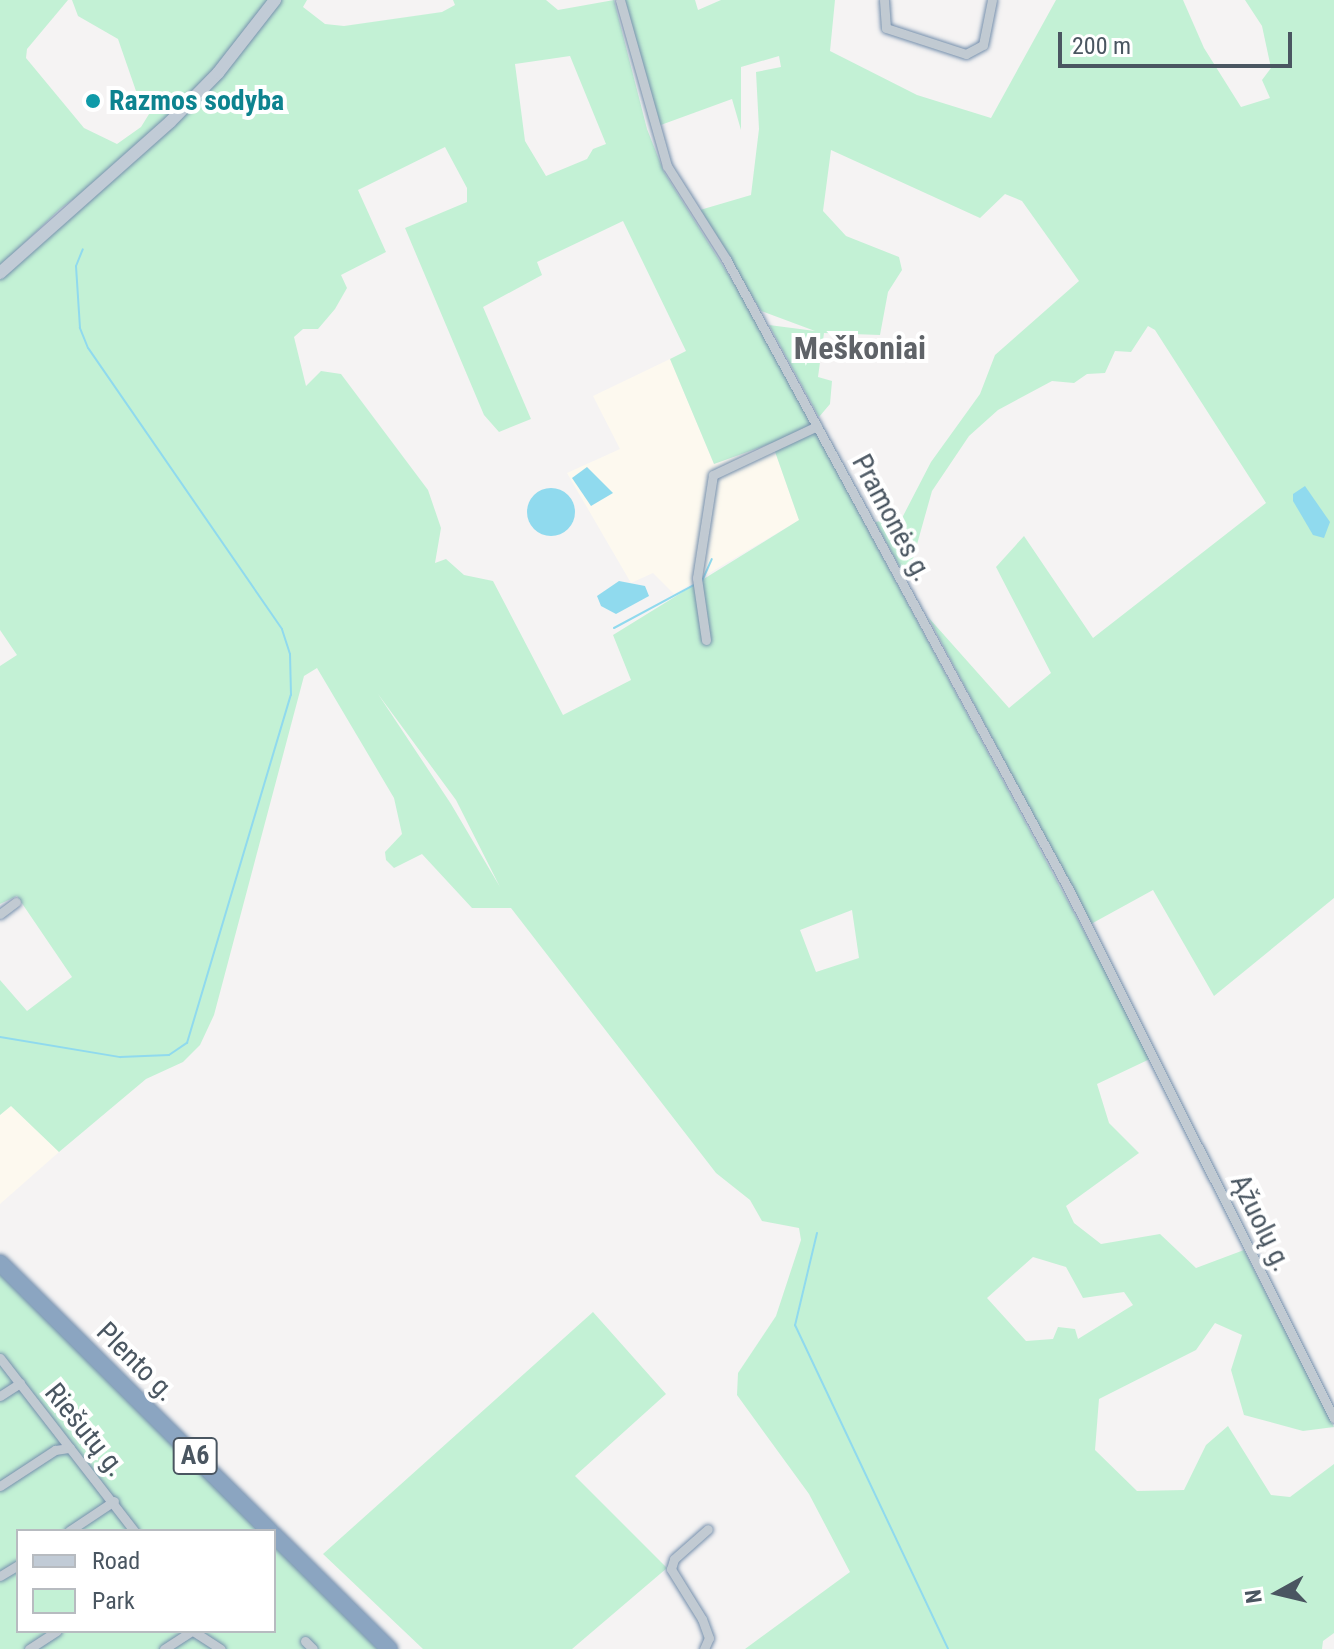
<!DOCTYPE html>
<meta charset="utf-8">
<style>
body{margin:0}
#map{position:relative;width:1334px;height:1649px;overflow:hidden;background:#f5f3f3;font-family:"Roboto Condensed",sans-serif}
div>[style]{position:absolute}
.commercial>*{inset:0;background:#fdf9ef}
.green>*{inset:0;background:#c3f1d5}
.water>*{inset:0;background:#90daee}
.round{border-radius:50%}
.stream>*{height:2px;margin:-1px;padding:0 1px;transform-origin:1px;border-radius:1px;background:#90daee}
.roads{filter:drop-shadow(0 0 2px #7690ad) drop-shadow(0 0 2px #7690ad)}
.street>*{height:9px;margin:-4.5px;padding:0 4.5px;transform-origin:4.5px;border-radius:4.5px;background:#c1cad2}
.secondary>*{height:12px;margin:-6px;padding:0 6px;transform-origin:6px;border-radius:6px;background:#c1cbd6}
.highway>*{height:16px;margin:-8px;padding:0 8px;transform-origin:8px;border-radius:8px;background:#8ba5c1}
.dots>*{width:22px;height:22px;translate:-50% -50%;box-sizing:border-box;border:4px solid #fff;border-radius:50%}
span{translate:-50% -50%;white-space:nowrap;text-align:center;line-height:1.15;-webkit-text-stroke:8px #fff;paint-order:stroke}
.shield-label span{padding:2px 6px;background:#fff;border:2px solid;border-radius:6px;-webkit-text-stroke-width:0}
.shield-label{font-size:26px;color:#4a5661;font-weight:700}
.culture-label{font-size:28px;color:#0d838f;font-weight:700}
.left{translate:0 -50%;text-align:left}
.street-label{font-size:28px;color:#4a5661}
.quarter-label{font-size:32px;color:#5f6368;font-weight:700}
.legend{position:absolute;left:16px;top:1529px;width:260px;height:104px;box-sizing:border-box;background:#fff;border:2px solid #b7bbc0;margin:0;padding:10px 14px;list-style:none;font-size:24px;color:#4a5661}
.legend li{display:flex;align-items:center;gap:16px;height:40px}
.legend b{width:40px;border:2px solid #b7bbc0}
.north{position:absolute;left:1238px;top:1553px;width:80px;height:80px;-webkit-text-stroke:6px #fff;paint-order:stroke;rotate:262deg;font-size:22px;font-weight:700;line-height:32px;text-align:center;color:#4a5661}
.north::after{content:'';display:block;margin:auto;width:28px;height:36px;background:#4a5661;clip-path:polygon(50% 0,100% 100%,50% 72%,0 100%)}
.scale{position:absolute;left:1058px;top:32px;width:234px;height:36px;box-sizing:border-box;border:4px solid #4a5661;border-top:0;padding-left:10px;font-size:24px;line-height:28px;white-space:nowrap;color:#4a5661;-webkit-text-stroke:6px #fff;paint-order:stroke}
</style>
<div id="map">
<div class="commercial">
<i style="clip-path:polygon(670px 359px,714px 464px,772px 443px,799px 520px,674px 594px,653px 573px,631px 583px,567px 473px,620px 449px,593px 396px)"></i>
<i style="clip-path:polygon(11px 1105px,59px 1152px,0 1204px,0 1115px)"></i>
</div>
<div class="green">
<i style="clip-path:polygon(evenodd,0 0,68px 0,27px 49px,26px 58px,84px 128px,117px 144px,141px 127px,154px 106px,136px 91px,118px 39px,78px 16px,72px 0,307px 0,303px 7px,325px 24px,344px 26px,442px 12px,455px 5px,453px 0,546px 0,558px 10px,614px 0,647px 129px,664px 172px,745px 301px,1152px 1058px,1097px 1084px,1109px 1123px,1139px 1153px,1066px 1206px,1074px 1223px,1101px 1244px,1160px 1234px,1196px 1268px,1244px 1250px,1334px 1427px,1303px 1431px,1244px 1415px,1231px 1370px,1242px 1335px,1215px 1323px,1196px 1350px,1099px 1399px,1095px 1450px,1137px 1491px,1184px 1490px,1206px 1445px,1228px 1426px,1271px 1495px,1290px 1497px,1334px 1464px,1334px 1633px,1323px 1641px,1322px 1649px,745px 1649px,850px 1572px,809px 1494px,737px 1395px,738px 1373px,776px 1316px,801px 1240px,799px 1228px,762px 1221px,750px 1200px,716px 1173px,511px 908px,472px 908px,422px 854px,394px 868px,386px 860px,385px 852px,402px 834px,394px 798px,317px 668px,304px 676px,214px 1015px,200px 1045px,183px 1062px,146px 1079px,59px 1152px,11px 1106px,0 1115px,0 980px,27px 1011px,72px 977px,17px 896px,0 904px,0 666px,17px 655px,0 630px,0 279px,83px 204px,72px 200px,60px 209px,0 266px,0 0,570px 56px,606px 144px,593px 149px,587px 159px,546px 176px,525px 141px,515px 64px,570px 56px,0 0,445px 147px,467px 188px,467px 202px,405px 228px,484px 415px,499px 432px,531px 419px,483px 307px,542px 275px,537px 262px,623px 221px,686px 351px,670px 359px,714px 464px,772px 443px,799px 520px,613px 635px,631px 680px,563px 715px,493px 581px,464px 575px,446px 559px,435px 563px,441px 528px,428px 490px,341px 374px,321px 371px,306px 386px,294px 337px,303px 329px,318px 329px,335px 309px,347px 288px,341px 275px,386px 252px,358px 190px,445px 147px,0 0,378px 694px,456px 800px,500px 887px,451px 804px,378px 694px,0 0,852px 910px,859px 958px,816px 972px,800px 930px,852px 910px,0 0,1033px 1257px,1066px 1267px,1083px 1298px,1124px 1292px,1133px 1305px,1078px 1339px,1075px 1329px,1058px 1327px,1053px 1339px,1026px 1341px,987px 1298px,1033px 1257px)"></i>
<i style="clip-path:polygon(625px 0,695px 0,698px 10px,721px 0,835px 0,830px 51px,917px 95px,991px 118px,1056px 0,1183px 0,1204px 48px,1241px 107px,1270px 98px,1262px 80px,1271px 68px,1262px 26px,1245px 0,1334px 0,1334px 898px,1214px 996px,1153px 890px,1091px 924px,928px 617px,1009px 708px,1051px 673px,996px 567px,1024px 536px,1093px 638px,1266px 503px,1155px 330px,1148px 326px,1131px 352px,1115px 351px,1105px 373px,1087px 374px,1074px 383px,1052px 381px,998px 410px,969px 436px,932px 491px,907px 580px,875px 522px,902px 518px,931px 462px,980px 394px,995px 355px,1079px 281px,1022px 201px,1005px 194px,980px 218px,831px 150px,823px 211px,846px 236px,899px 257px,902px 270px,888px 292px,880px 335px,824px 333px,818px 377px,832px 381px,830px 404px,819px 417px,769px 325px,815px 331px,761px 311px,700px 210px,751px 195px,759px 129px,756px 72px,781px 67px,779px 56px,741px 67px,741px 130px,732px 99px,658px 126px)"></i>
<i style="clip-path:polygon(0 1272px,260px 1531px,18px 1531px,18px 1631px,274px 1631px,274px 1545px,379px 1649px,0 1649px)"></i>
<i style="clip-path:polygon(593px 1312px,666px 1394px,575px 1476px,667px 1568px,572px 1649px,423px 1649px,323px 1554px)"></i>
</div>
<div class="water">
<i style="clip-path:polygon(587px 467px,613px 493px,591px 506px,572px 478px)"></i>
<i style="clip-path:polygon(1305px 486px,1330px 522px,1324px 538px,1313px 535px,1293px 501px,1293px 494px)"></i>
<i class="round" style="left:527px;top:488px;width:48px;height:48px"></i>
<i style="clip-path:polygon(619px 581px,645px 586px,649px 596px,616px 614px,601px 606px,597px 596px)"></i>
</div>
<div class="stream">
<i style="left:702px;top:581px;width:24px;rotate:-66deg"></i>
<i style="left:614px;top:628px;width:91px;rotate:-28.3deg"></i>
<i style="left:0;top:1037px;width:122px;rotate:9.5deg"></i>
<i style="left:120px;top:1057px;width:49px;rotate:-2.3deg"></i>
<i style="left:169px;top:1055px;width:22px;rotate:-34deg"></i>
<i style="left:187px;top:1043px;width:363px;rotate:-73.4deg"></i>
<i style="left:291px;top:695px;width:41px;rotate:-91.4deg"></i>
<i style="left:290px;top:654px;width:26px;rotate:-108deg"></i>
<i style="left:282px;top:629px;width:341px;rotate:-124.6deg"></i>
<i style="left:88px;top:348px;width:22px;rotate:-112deg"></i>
<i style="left:80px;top:328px;width:62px;rotate:-93.7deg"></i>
<i style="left:76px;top:266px;width:18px;rotate:-68deg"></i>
<i style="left:817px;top:1233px;width:95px;rotate:103.4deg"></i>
<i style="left:795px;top:1325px;width:358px;rotate:64.7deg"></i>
</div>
<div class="roads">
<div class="street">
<i style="left:620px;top:0;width:173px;rotate:74.2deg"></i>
<i style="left:667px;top:166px;width:110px;rotate:57.6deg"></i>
<i style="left:726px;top:259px;width:716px;rotate:61.47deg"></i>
<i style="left:1068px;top:888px;width:593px;rotate:63.35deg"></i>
<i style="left:884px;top:0;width:28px;rotate:86deg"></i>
<i style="left:886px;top:28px;width:84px;rotate:18deg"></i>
<i style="left:966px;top:54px;width:19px;rotate:-28deg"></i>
<i style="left:983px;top:45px;width:46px;rotate:-78.7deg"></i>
<i style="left:706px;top:640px;width:63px;rotate:-98.3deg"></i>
<i style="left:697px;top:578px;width:104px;rotate:-81.2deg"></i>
<i style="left:713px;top:475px;width:115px;rotate:-25.2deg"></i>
<i style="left:0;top:914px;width:20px;rotate:-37deg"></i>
<i style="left:0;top:1358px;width:219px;rotate:52.2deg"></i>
<i style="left:0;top:1396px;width:24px;rotate:-33deg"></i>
<i style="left:0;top:1486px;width:66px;rotate:-33.2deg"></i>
<i style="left:55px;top:1450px;width:15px;rotate:-8deg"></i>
<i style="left:69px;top:1531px;width:54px;rotate:-33.7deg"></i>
<i style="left:0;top:1576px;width:21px;rotate:-31deg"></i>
<i style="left:193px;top:1631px;width:33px;rotate:33deg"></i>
<i style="left:305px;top:1641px;width:11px;rotate:45deg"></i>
<i style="left:29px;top:1649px;width:33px;rotate:-33deg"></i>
<i style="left:164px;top:1649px;width:33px;rotate:-33deg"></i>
<i style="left:704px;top:1649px;width:12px;rotate:-66deg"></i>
<i style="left:709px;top:1638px;width:20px;rotate:-110deg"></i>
<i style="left:702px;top:1619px;width:59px;rotate:-121.8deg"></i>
<i style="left:671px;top:1569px;width:10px;rotate:-73deg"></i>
<i style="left:674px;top:1559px;width:45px;rotate:-41.4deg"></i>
</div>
<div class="secondary">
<i style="left:0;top:273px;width:227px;rotate:-41.6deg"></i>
<i style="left:170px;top:122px;width:69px;rotate:-45.6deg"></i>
<i style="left:218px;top:73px;width:93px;rotate:-52deg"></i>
</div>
<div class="highway">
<i style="left:0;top:1263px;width:380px;rotate:44.8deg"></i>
<i style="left:274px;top:1535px;width:162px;rotate:44.7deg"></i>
</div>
</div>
<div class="dots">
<i style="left:93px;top:101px;background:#0f9aa8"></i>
</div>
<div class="shield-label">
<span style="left:195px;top:1456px">A6</span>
</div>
<div class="culture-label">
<span class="left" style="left:109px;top:101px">Razmos sodyba</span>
</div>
<div class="street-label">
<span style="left:892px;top:518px;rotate:62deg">Pramonės g.</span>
<span style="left:1261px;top:1223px;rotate:64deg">Ąžuolų g.</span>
<span style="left:136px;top:1362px;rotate:45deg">Plento g.</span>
<span style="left:85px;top:1430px;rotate:51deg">Riešutų g.</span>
</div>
<div class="quarter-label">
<span style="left:860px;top:348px">Meškoniai</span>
</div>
<ul class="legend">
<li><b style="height:10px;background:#c1cbd6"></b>Road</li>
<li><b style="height:22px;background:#c3f1d5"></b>Park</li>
</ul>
<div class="north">N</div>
<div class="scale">200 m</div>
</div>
